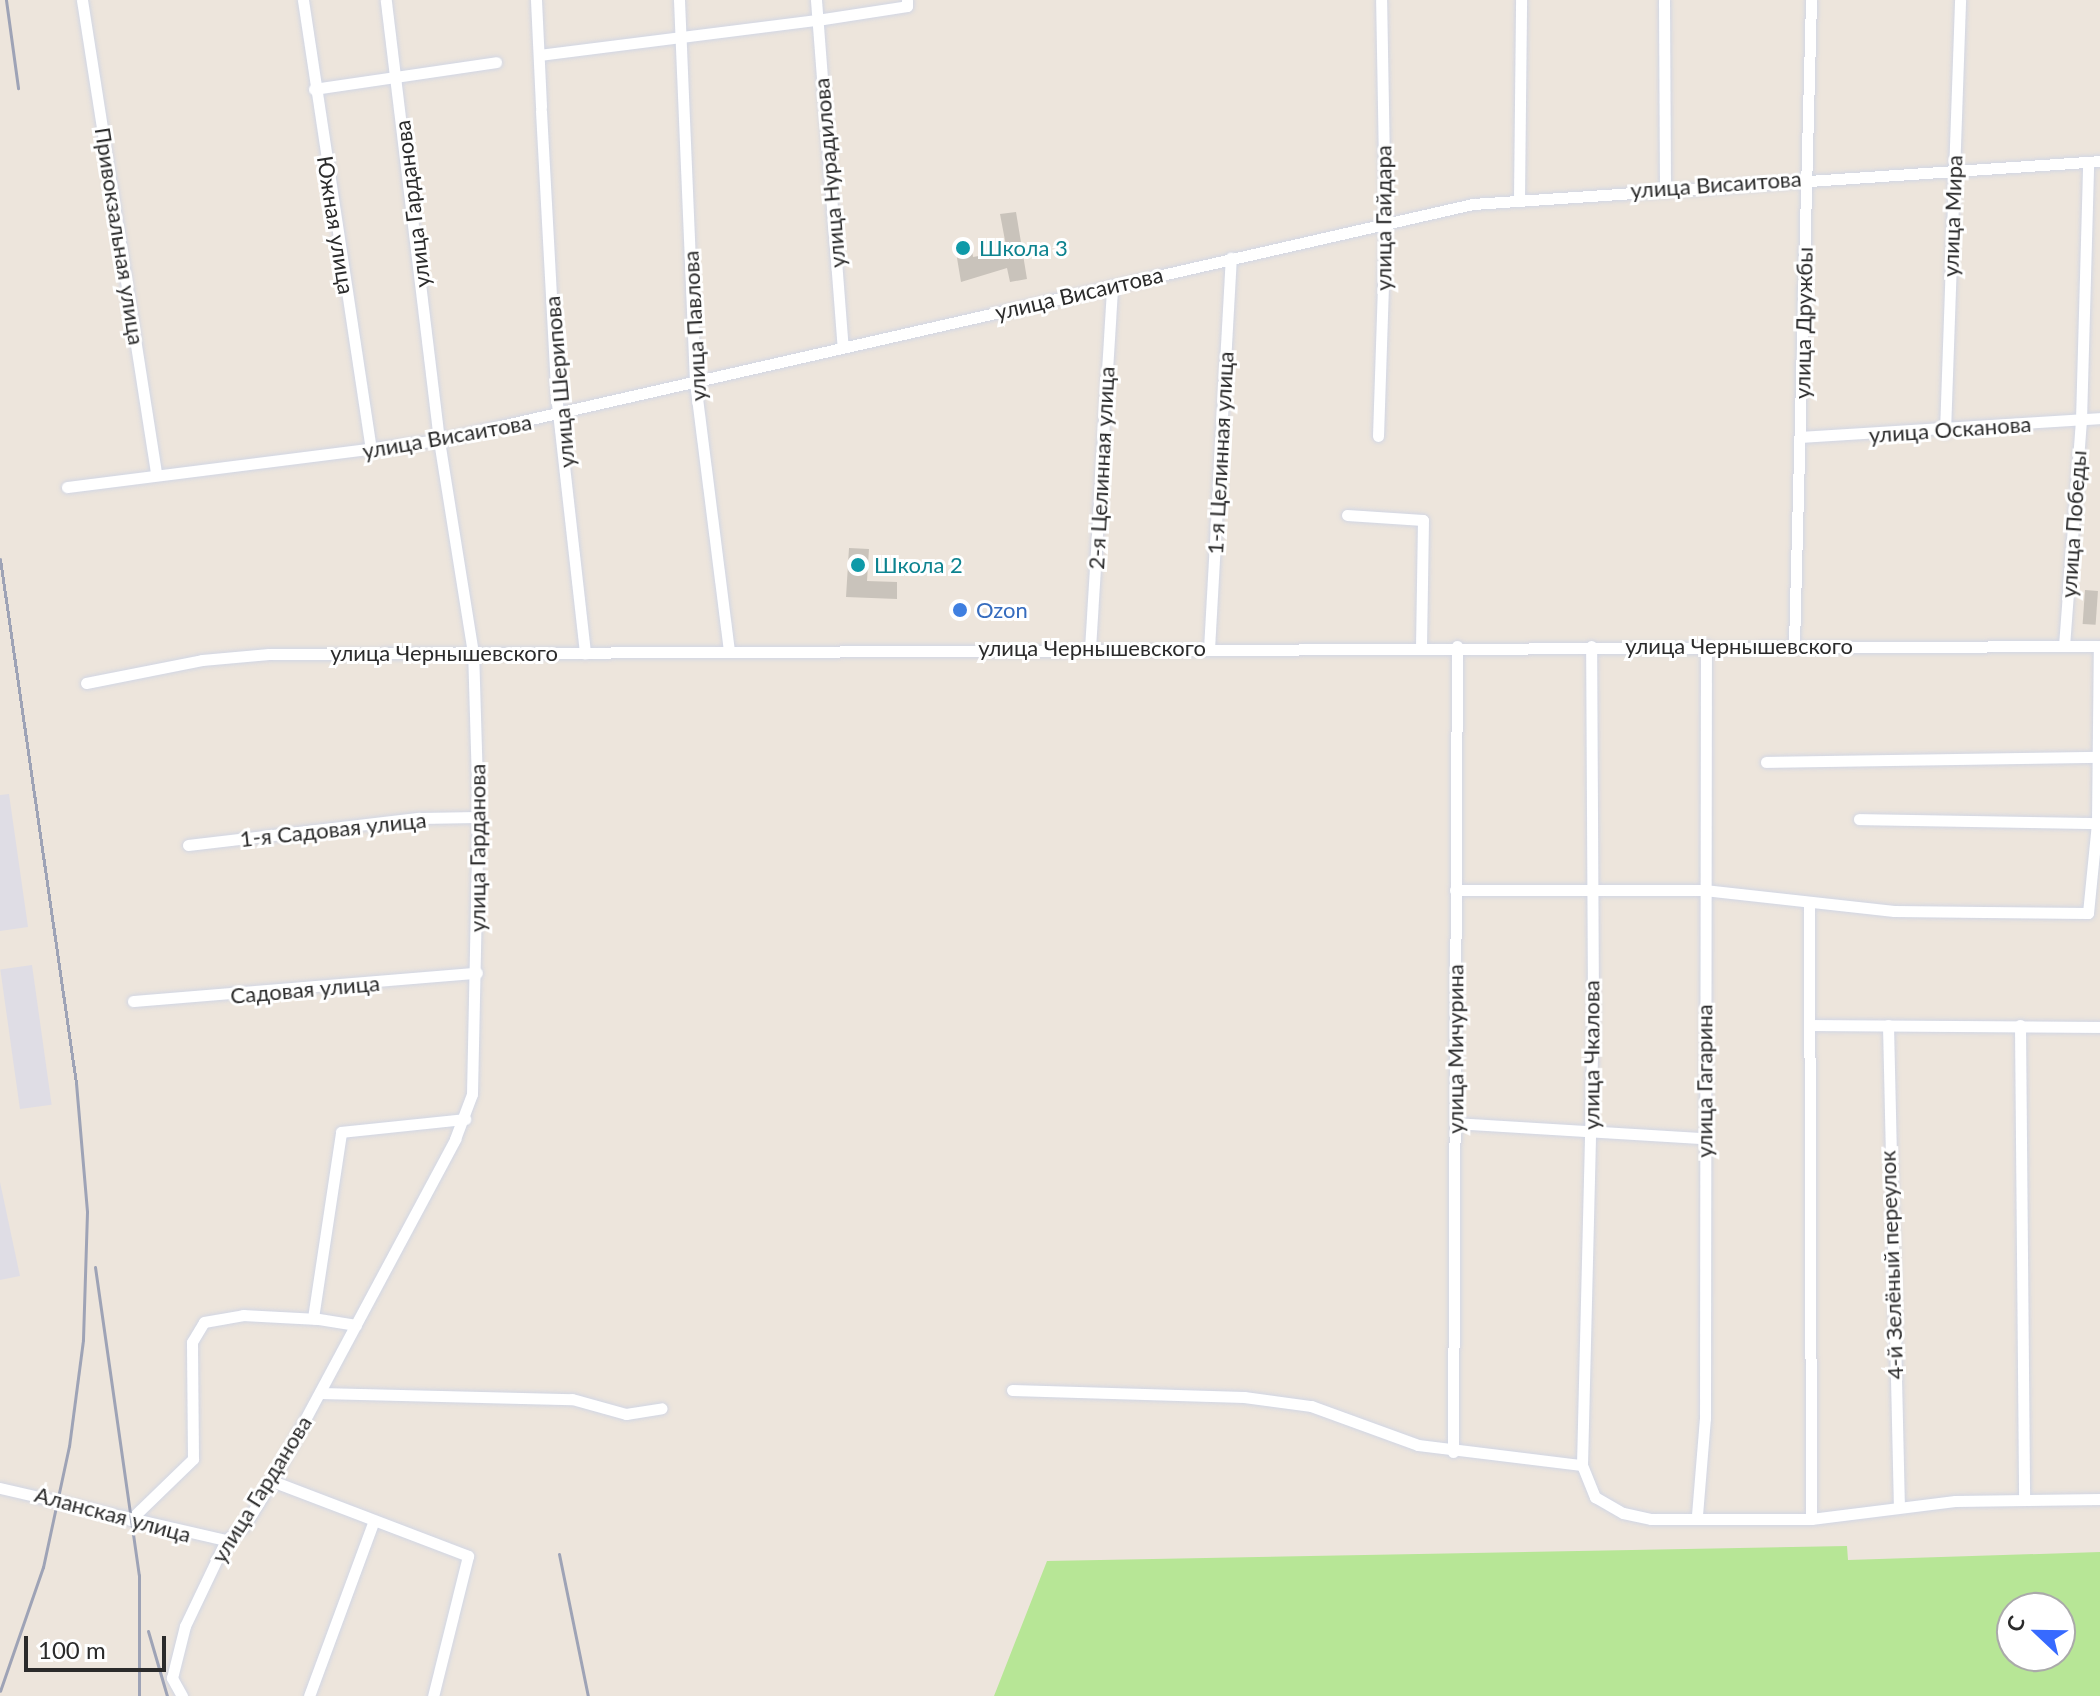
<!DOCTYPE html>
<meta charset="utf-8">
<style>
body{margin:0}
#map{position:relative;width:2100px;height:1696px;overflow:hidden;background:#ede5dc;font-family:Lato,sans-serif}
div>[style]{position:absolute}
.industrial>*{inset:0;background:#dfdde5;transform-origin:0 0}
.green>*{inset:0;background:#b7e696}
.building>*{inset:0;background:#c9c3bb;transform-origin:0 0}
.roads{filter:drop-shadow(0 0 2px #d1d6e4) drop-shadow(0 0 2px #d1d6e4)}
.minor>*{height:11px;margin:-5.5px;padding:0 5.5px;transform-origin:5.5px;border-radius:5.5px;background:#fff}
.rail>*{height:3px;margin:-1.5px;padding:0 1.5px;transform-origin:1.5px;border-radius:1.5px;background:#9ea3b6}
.dots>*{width:22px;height:22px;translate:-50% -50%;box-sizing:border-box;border:4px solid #fff;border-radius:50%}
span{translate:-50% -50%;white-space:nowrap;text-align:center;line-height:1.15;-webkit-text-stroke:6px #fff;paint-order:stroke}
.street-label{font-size:22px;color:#2b2b2b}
.culture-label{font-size:22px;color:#0d838f}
.left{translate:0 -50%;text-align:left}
.shop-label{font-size:22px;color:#366cbe}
.north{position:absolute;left:1996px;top:1592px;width:80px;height:80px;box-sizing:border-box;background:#fff;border:2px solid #aaa;border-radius:50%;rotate:292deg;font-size:22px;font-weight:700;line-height:32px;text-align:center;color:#2b2b2b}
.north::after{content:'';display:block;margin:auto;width:28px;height:36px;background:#376aff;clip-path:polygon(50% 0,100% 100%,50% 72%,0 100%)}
.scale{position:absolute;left:24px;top:1636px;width:142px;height:36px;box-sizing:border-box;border:4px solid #2b2b2b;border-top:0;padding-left:10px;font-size:24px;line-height:28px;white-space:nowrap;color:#2b2b2b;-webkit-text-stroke:6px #fff;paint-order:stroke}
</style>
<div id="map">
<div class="industrial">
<i style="clip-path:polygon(9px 794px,28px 927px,0 931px,0 795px)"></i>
<i style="left:32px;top:965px;width:141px;height:32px;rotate:82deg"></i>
<i style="clip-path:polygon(0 1182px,20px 1276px,0 1280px)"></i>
</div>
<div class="green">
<i style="clip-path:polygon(evenodd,1847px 1546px,1848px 1560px,2100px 1552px,2100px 1696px,994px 1696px,1047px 1561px,1847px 1546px,2012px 1608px,2060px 1608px,2060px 1656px,2012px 1656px,2012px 1608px)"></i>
</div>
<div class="building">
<i style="clip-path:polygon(1016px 212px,1027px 279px,1010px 282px,1007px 268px,961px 282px,955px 246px,971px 243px,973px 257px,1007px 251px,1000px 214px)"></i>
<i style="clip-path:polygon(849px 548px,869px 549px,867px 581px,897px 582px,897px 599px,846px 597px)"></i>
<i style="left:2085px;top:590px;width:13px;height:34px;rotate:4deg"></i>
</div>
<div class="roads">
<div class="minor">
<i style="left:82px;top:0;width:478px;rotate:81.1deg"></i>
<i style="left:303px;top:0;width:455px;rotate:81.4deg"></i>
<i style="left:536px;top:0;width:107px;rotate:87.3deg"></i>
<i style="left:679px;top:0;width:382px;rotate:87.6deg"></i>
<i style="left:695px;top:382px;width:271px;rotate:82.8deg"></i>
<i style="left:816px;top:0;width:348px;rotate:85.6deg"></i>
<i style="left:1664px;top:0;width:187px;rotate:89.7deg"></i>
<i style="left:539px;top:55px;width:280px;rotate:-7.2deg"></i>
<i style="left:817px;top:20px;width:91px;rotate:-8.8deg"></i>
<i style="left:907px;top:6px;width:6px;rotate:-90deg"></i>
<i style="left:314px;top:89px;width:184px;rotate:-8.4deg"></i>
<i style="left:541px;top:111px;width:292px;rotate:86.9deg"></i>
<i style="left:557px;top:403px;width:252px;rotate:83.6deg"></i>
<i style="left:1519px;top:199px;width:199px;rotate:-89.4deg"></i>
<i style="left:1945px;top:432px;width:432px;rotate:-88deg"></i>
<i style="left:1378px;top:436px;width:214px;rotate:-88.1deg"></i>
<i style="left:1385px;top:222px;width:222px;rotate:-91deg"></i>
<i style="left:1801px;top:437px;width:300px;rotate:-3.6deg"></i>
<i style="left:67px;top:487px;width:375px;rotate:-7.2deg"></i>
<i style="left:439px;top:440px;width:1061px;rotate:-12.86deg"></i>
<i style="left:1473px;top:204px;width:628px;rotate:-3.92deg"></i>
<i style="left:1347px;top:515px;width:76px;rotate:3.8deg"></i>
<i style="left:1423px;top:520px;width:126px;rotate:90.9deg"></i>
<i style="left:1794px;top:645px;width:645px;rotate:-88.49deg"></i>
<i style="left:2064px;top:646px;width:227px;rotate:-85.7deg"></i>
<i style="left:2081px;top:420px;width:258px;rotate:-88.4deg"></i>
<i style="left:1090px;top:649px;width:364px;rotate:-86.5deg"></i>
<i style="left:1209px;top:649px;width:392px;rotate:-86.8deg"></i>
<i style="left:86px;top:683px;width:118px;rotate:-11.2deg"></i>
<i style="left:202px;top:660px;width:67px;rotate:-5.1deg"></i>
<i style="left:269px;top:654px;width:1831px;rotate:-0.25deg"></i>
<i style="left:1766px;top:762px;width:331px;rotate:-0.9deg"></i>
<i style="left:1859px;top:819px;width:238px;rotate:1deg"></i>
<i style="left:188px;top:845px;width:233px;rotate:-6.7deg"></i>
<i style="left:419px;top:818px;width:59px;rotate:-1deg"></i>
<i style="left:1455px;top:890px;width:249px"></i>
<i style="left:1704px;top:890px;width:191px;rotate:6.3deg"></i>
<i style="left:1894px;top:911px;width:194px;rotate:0.6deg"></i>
<i style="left:2088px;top:913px;width:90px;rotate:-84.3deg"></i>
<i style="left:2097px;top:823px;width:177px;rotate:-89.4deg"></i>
<i style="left:1809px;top:903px;width:616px;rotate:89.81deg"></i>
<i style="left:133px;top:1001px;width:345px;rotate:-4.7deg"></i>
<i style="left:1812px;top:1025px;width:288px;rotate:0.4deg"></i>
<i style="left:1888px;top:1025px;width:480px;rotate:88.7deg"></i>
<i style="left:2020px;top:1025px;width:475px;rotate:89.5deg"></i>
<i style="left:1455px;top:1123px;width:248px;rotate:3.5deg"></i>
<i style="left:356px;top:1325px;width:44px;rotate:-170.8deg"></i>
<i style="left:313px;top:1318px;width:188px;rotate:-81.4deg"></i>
<i style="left:341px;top:1132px;width:125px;rotate:-6deg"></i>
<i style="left:1012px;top:1390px;width:232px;rotate:1.7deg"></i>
<i style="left:1244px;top:1397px;width:68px;rotate:7.7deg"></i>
<i style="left:1311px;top:1406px;width:114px;rotate:20deg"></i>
<i style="left:1418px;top:1445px;width:165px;rotate:7deg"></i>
<i style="left:1582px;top:1465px;width:35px;rotate:68deg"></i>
<i style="left:1595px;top:1497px;width:32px;rotate:30deg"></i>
<i style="left:1623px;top:1513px;width:29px;rotate:12deg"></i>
<i style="left:1651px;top:1519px;width:160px"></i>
<i style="left:1811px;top:1519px;width:145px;rotate:-7.1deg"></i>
<i style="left:1955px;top:1501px;width:145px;rotate:-0.8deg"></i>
<i style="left:320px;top:1393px;width:252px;rotate:1.4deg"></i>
<i style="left:572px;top:1399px;width:56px;rotate:15.5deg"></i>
<i style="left:626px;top:1414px;width:36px;rotate:-9deg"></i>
<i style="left:1453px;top:1452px;width:806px;rotate:-89.72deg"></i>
<i style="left:1582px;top:1465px;width:461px;rotate:-88.6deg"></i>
<i style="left:1593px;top:1004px;width:358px;rotate:-90.3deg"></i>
<i style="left:272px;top:1481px;width:210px;rotate:20.9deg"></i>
<i style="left:468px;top:1556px;width:144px;rotate:104deg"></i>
<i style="left:0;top:1488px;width:232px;rotate:13deg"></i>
<i style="left:1697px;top:1515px;width:97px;rotate:-85.3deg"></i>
<i style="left:1705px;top:1418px;width:773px;rotate:-89.93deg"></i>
<i style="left:130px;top:1520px;width:88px;rotate:-44.1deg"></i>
<i style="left:193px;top:1459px;width:117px;rotate:-90.5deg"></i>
<i style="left:192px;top:1342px;width:23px;rotate:-59deg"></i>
<i style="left:204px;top:1322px;width:40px;rotate:-10deg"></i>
<i style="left:243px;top:1315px;width:74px;rotate:3.1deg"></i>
<i style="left:182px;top:1696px;width:21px;rotate:-119deg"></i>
<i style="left:172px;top:1678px;width:54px;rotate:-76deg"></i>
<i style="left:185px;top:1626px;width:95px;rotate:-64.5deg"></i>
<i style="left:226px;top:1540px;width:23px;rotate:-38deg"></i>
<i style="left:244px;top:1526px;width:53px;rotate:-58.1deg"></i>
<i style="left:272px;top:1481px;width:388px;rotate:-61.8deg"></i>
<i style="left:455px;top:1139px;width:48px;rotate:-69.3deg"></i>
<i style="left:472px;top:1094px;width:277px;rotate:-88.8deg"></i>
<i style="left:478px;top:817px;width:164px;rotate:-91.7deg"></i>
<i style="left:473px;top:653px;width:216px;rotate:-99.1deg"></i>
<i style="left:439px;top:440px;width:443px;rotate:-96.9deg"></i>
<i style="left:309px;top:1696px;width:184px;rotate:-69.7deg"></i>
</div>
</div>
<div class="rail">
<i style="left:6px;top:0;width:89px;rotate:82.2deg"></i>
<i style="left:0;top:559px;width:529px;rotate:81.75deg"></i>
<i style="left:76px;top:1083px;width:129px;rotate:85.1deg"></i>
<i style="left:87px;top:1212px;width:128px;rotate:91.8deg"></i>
<i style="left:83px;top:1340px;width:107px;rotate:97.5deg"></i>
<i style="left:69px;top:1446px;width:124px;rotate:102.1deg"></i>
<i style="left:43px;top:1567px;width:131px;rotate:109.1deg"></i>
<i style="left:95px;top:1267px;width:311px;rotate:81.9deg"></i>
<i style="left:139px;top:1575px;width:121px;rotate:90deg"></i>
<i style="left:559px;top:1554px;width:145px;rotate:78.5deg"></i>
<i style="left:148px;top:1631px;width:68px;rotate:73.7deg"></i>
</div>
<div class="dots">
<i style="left:963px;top:248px;background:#0f9aa8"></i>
<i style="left:858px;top:565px;background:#0f9aa8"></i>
<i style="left:960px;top:610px;background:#3f7fe0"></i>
</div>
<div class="street-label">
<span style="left:829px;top:173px;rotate:-95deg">улица Нурадилова</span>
<span style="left:1716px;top:184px;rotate:-4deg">улица Висаитова</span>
<span style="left:412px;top:204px;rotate:-97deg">улица Гарданова</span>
<span style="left:1952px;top:216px;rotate:-88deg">улица Мира</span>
<span style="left:1383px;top:218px;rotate:-90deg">улица Гайдара</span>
<span style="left:336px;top:225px;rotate:81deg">Южная улица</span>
<span style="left:120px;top:236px;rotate:81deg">Привокзальная улица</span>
<span style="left:1079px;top:293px;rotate:-13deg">улица Висаитова</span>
<span style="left:1803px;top:323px;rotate:-89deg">улица Дружбы</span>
<span style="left:694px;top:326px;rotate:-93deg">улица Павлова</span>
<span style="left:559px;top:382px;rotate:-95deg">улица Шерипова</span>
<span style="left:1950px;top:429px;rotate:-4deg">улица Осканова</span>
<span style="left:447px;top:436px;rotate:-10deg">улица Висаитова</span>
<span style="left:1220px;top:453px;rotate:-87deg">1-я Целинная улица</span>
<span style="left:1101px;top:468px;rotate:-87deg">2-я Целинная улица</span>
<span style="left:2073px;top:524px;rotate:-86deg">улица Победы</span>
<span style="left:1739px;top:646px">улица Чернышевского</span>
<span style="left:1092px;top:648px">улица Чернышевского</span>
<span style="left:444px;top:653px">улица Чернышевского</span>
<span style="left:333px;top:829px;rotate:-6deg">1-я Садовая улица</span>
<span style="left:477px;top:848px;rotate:-90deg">улица Гарданова</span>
<span style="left:305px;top:989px;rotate:-5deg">Садовая улица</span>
<span style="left:1455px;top:1049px;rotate:-90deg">улица Мичурина</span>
<span style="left:1591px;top:1055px;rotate:-90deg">улица Чкалова</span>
<span style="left:1704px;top:1081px;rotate:-90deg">улица Гагарина</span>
<span style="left:1891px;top:1265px;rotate:-92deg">4-й Зелёный переулок</span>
<span style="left:261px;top:1489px;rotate:-58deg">улица Гарданова</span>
<span style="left:113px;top:1514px;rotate:15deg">Аланская улица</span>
</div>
<div class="culture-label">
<span class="left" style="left:979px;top:248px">Школа 3</span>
<span class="left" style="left:874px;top:565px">Школа 2</span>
</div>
<div class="shop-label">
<span class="left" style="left:976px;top:610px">Ozon</span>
</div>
<div class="north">С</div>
<div class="scale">100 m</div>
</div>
